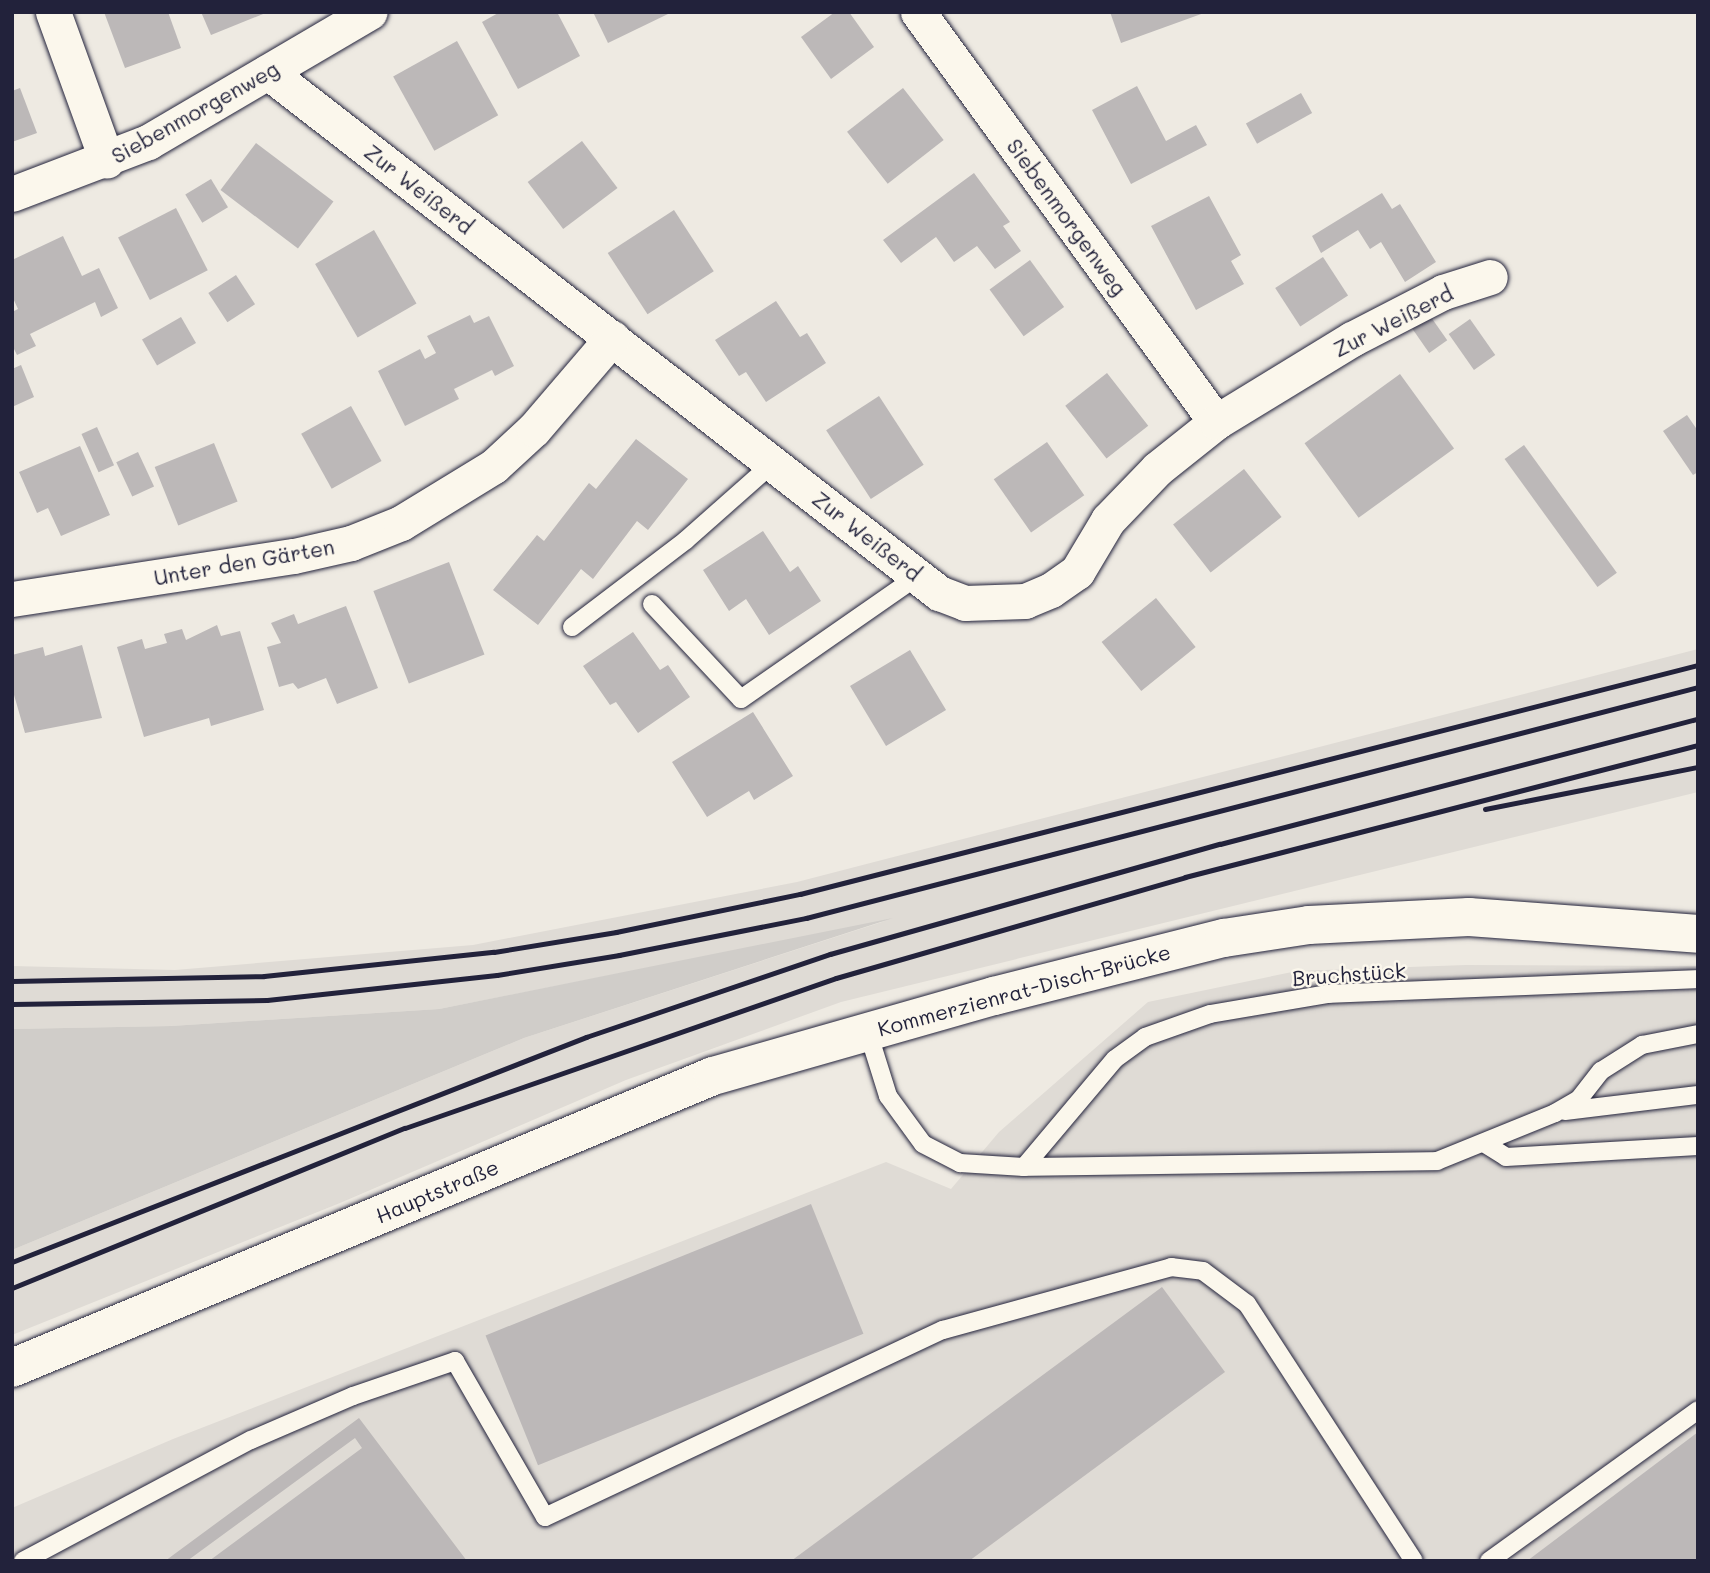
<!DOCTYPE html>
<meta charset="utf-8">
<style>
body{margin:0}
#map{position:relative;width:1710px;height:1573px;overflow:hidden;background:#eeeae2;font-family:Mali,sans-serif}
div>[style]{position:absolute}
.built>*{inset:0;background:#dfdbd5}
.green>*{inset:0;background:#d0cdc9}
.building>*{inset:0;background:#bcb8b8;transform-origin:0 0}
.roads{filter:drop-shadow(0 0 2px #22223b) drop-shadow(0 0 2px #22223b)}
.service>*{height:18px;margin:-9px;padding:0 9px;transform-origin:9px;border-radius:9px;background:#fbf7ec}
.minor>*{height:35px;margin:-17.5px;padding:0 17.5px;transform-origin:17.5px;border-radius:17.5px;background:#fbf7ec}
.tertiary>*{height:38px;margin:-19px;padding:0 19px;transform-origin:19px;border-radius:19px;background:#fbf7ec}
.rail>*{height:5px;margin:-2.5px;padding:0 2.5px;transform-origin:2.5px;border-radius:2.5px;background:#22223b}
span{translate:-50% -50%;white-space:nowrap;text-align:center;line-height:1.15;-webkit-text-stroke:5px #fbf7ec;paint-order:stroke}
.street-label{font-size:21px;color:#22223b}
.frame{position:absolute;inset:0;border:14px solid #22223b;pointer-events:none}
</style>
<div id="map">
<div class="built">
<i style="clip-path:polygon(1698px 649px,1698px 792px,841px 1002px,626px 1080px,340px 1203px,12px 1335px,12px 1250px,524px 1038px,885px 921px,439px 1009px,171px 1026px,12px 1029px,12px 966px,175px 970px,473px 945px,797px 882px)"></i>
<i style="clip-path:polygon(1466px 965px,1698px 966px,1698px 1561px,12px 1561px,12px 1508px,173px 1439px,886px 1162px,951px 1189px,999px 1132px,1148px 1002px,1297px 971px)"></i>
</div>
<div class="green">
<i style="clip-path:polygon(893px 918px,524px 1038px,12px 1250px,12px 1029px,171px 1026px,439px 1009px)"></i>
</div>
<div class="building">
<i style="clip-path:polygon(104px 12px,168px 12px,181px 48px,125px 68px)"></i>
<i style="clip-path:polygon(201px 12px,268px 12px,211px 35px)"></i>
<i style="clip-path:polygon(500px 12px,557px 12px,580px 56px,518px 89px,482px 22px)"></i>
<i style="clip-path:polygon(593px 12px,667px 12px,668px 14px,608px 43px)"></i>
<i style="clip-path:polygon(835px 12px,849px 12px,874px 47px,831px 79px,801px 37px)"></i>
<i style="clip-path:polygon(1110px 12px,1204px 12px,1204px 13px,1121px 43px)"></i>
<i style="left:457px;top:41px;width:85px;height:73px;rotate:61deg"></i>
<i style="clip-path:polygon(1137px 86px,1166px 141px,1196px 125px,1207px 145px,1131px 184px,1092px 110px)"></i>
<i style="clip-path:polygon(20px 88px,37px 133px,12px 142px,12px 91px)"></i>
<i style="left:903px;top:88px;width:66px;height:71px;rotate:52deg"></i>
<i style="left:1301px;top:93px;width:23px;height:63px;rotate:61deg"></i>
<i style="left:582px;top:141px;width:59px;height:68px;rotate:53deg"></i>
<i style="left:256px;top:143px;width:97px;height:59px;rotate:37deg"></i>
<i style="clip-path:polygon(974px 173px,1010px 222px,1003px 226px,1021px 251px,995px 269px,977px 246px,954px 262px,936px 237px,901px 263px,883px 240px)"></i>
<i style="left:211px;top:179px;width:33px;height:30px;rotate:59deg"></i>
<i style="clip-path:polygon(1382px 193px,1392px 209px,1400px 204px,1436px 262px,1405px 282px,1381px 242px,1370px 249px,1358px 230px,1321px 253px,1312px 236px)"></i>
<i style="clip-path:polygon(1209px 196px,1241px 255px,1231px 261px,1244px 284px,1196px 310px,1151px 226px)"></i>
<i style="left:176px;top:208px;width:70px;height:65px;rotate:63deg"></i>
<i style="left:674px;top:210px;width:73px;height:79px;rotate:57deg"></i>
<i style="left:374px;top:230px;width:85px;height:68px;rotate:60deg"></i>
<i style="clip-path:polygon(63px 236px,82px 276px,99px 268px,118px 308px,101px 317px,95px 302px,30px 334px,36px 346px,17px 355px,12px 345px,12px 312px,18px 309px,12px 296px,12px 260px)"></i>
<i style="left:1323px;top:257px;width:46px;height:57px;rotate:57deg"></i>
<i style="left:1030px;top:260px;width:58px;height:50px;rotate:54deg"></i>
<i style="left:236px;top:275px;width:35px;height:33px;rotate:57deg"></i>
<i style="clip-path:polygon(776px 301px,800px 337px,807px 333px,826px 363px,766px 402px,746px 372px,739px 376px,715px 340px)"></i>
<i style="left:1426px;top:310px;width:37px;height:22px;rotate:55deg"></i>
<i style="clip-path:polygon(470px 315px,474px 323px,489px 316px,514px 366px,495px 376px,492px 370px,454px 389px,459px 399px,405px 426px,378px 371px,420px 349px,425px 359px,436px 353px,427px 336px)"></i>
<i style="left:181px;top:317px;width:30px;height:45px;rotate:60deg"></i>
<i style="left:1470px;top:319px;width:44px;height:26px;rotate:55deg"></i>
<i style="clip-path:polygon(21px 365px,34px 397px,12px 407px,12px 369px)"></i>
<i style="left:1107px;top:373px;width:67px;height:53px;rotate:52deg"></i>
<i style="left:1400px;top:374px;width:92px;height:118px;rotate:54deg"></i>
<i style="left:879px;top:396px;width:82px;height:63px;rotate:57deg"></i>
<i style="left:351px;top:406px;width:63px;height:57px;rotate:61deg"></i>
<i style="clip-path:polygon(1687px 415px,1698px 431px,1698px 472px,1693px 475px,1663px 431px)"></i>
<i style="left:97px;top:427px;width:42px;height:17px;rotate:66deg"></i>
<i style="clip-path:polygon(636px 439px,688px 479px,648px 530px,637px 521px,593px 579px,581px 569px,538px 625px,493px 590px,537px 535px,544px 541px,589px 483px,596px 489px)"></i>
<i style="left:1047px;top:442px;width:65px;height:65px;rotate:55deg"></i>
<i style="left:214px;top:443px;width:63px;height:64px;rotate:68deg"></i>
<i style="left:1524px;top:445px;width:158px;height:24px;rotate:54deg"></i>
<i style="clip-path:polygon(80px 446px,110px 515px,61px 536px,48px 508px,37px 513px,19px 472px)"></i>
<i style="left:138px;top:452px;width:38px;height:24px;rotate:65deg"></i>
<i style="left:1244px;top:469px;width:61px;height:90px;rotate:52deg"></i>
<i style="clip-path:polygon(763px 531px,790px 572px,798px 566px,821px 601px,769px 635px,746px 599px,729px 611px,703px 570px)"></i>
<i style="left:449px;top:562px;width:99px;height:81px;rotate:69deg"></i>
<i style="left:1156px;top:598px;width:63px;height:70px;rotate:51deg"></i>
<i style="clip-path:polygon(346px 606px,378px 688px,337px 704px,326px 678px,298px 689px,293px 683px,279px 687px,267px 647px,281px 643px,271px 623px,294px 614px,298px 624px)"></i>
<i style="clip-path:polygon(217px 625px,221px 636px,240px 631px,264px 710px,211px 726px,209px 718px,144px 737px,117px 647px,142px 639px,145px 649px,167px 643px,164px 634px,182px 629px,186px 640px)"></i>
<i style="clip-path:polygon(633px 632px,660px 670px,668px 665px,690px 697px,638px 733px,616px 702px,610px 705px,583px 666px)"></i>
<i style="clip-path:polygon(82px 645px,102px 718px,25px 733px,12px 688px,12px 655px,43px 647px,45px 656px)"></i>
<i style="left:910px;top:650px;width:70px;height:70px;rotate:59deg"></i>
<i style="clip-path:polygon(753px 712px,793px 776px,754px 800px,749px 791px,707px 817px,672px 762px)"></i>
<i style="left:811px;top:1204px;width:140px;height:351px;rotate:68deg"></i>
<i style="clip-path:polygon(1162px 1287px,1225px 1372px,969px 1561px,791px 1561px)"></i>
<i style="clip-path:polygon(359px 1418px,467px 1561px,209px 1561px,362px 1448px,355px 1438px,187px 1561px,165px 1561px)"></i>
<i style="clip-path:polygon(1698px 1432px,1698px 1561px,1527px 1561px)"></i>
</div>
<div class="roads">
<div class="service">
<i style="left:652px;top:604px;width:130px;rotate:46.9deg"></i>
<i style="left:741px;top:699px;width:216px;rotate:-34.8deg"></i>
<i style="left:572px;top:627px;width:143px;rotate:-37.3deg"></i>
<i style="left:686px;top:540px;width:116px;rotate:-41.5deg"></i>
<i style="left:868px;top:1032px;width:67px;rotate:72.6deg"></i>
<i style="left:888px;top:1096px;width:59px;rotate:53.9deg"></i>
<i style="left:923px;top:1144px;width:42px;rotate:27.2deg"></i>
<i style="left:960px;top:1163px;width:64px;rotate:3.6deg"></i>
<i style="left:1024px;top:1167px;width:413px;rotate:-0.8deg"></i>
<i style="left:1437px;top:1161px;width:127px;rotate:-22.1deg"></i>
<i style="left:1555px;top:1113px;width:28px;rotate:-30deg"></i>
<i style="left:1579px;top:1099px;width:36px;rotate:-52deg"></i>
<i style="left:1601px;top:1071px;width:49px;rotate:-32.4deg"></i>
<i style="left:1642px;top:1045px;width:57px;rotate:-11.1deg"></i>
<i style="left:1565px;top:1111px;width:134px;rotate:-6.9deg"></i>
<i style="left:1484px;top:1143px;width:26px;rotate:32deg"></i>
<i style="left:1506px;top:1157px;width:192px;rotate:-3.3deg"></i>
<i style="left:1024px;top:1167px;width:141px;rotate:-49.9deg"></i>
<i style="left:1115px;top:1059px;width:37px;rotate:-36deg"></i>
<i style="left:1145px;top:1037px;width:69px;rotate:-19.5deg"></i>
<i style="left:1210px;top:1014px;width:120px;rotate:-9.6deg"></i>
<i style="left:1328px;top:994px;width:370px;rotate:-2.3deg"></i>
<i style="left:23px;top:1561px;width:258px;rotate:-28deg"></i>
<i style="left:251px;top:1440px;width:111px;rotate:-23.3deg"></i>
<i style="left:353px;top:1396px;width:108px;rotate:-18.9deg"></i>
<i style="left:455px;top:1361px;width:180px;rotate:60deg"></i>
<i style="left:545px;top:1517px;width:440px;rotate:-25.2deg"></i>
<i style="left:943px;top:1330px;width:237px;rotate:-15.4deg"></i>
<i style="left:1171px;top:1267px;width:32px;rotate:7deg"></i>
<i style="left:1203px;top:1271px;width:55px;rotate:36.9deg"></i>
<i style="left:1247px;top:1304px;width:306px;rotate:57deg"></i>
<i style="left:1489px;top:1561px;width:258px;rotate:-35.8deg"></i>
</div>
<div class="minor">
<i style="left:53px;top:12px;width:158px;rotate:70.1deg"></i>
<i style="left:918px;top:12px;width:507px;rotate:53.99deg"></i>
<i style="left:268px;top:72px;width:850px;rotate:37.83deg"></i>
<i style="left:939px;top:593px;width:28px;rotate:21deg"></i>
<i style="left:965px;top:603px;width:60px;rotate:-1.9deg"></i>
<i style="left:1025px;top:601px;width:28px;rotate:-23deg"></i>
<i style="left:1051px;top:590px;width:32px;rotate:-35deg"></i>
<i style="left:1077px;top:572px;width:61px;rotate:-59.2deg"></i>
<i style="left:1108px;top:520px;width:71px;rotate:-46.1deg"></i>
<i style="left:1157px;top:469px;width:75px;rotate:-38.5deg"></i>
<i style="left:1216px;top:422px;width:159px;rotate:-31.4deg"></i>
<i style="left:1352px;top:339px;width:102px;rotate:-27.3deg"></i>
<i style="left:1443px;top:292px;width:49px;rotate:-17.7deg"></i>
<i style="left:12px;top:194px;width:146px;rotate:-20.9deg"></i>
<i style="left:148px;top:142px;width:257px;rotate:-30.4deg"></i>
<i style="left:12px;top:599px;width:285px;rotate:-8.7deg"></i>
<i style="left:294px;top:556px;width:58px;rotate:-12.8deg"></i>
<i style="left:351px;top:543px;width:54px;rotate:-21.8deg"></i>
<i style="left:401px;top:523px;width:109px;rotate:-31.5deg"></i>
<i style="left:494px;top:466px;width:54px;rotate:-42.8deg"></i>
<i style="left:534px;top:429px;width:120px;rotate:-49.4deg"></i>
</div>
<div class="tertiary">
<i style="left:12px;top:1368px;width:759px;rotate:-22.61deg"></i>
<i style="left:713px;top:1076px;width:292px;rotate:-15.9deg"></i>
<i style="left:994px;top:996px;width:237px;rotate:-14.2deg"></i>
<i style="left:1224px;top:938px;width:86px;rotate:-8.7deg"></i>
<i style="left:1309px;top:925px;width:160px;rotate:-2.9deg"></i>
<i style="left:1469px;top:917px;width:230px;rotate:4.2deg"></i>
</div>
</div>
<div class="rail">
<i style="left:1485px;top:809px;width:217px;rotate:-11.2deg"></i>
<i style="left:12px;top:981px;width:252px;rotate:-1.1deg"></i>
<i style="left:264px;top:976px;width:231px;rotate:-6deg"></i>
<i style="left:494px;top:952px;width:124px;rotate:-9.3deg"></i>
<i style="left:616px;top:932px;width:188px;rotate:-11.7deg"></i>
<i style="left:800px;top:894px;width:927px;rotate:-14.31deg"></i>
<i style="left:12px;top:1004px;width:255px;rotate:-0.9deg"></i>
<i style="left:267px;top:1000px;width:231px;rotate:-6.2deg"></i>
<i style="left:497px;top:975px;width:124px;rotate:-9.3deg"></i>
<i style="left:619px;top:955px;width:191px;rotate:-11.2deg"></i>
<i style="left:806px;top:918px;width:921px;rotate:-14.52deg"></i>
<i style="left:12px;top:1262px;width:617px;rotate:-21.4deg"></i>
<i style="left:586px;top:1037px;width:258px;rotate:-18.8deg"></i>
<i style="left:830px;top:954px;width:405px;rotate:-15.8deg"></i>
<i style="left:1220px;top:844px;width:494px;rotate:-14.7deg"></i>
<i style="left:12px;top:1288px;width:424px;rotate:-22.2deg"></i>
<i style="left:405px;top:1128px;width:456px;rotate:-19.2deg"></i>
<i style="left:836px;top:978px;width:363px;rotate:-16.1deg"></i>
<i style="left:1185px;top:877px;width:530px;rotate:-14.43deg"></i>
</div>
<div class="street-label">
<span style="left:195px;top:112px;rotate:-29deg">Siebenmorgenweg</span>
<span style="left:419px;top:189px;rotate:38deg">Zur Weißerd</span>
<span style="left:1067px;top:217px;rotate:54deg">Siebenmorgenweg</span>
<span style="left:1393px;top:321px;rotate:-27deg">Zur Weißerd</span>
<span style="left:867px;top:536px;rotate:38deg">Zur Weißerd</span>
<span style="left:244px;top:562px;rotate:-10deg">Unter den Gärten</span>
<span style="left:1349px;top:974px;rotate:-4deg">Bruchstück</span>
<span style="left:1024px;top:990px;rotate:-15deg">Kommerzienrat-Disch-Brücke</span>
<span style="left:437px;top:1191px;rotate:-23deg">Hauptstraße</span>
</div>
<div class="frame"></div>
</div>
